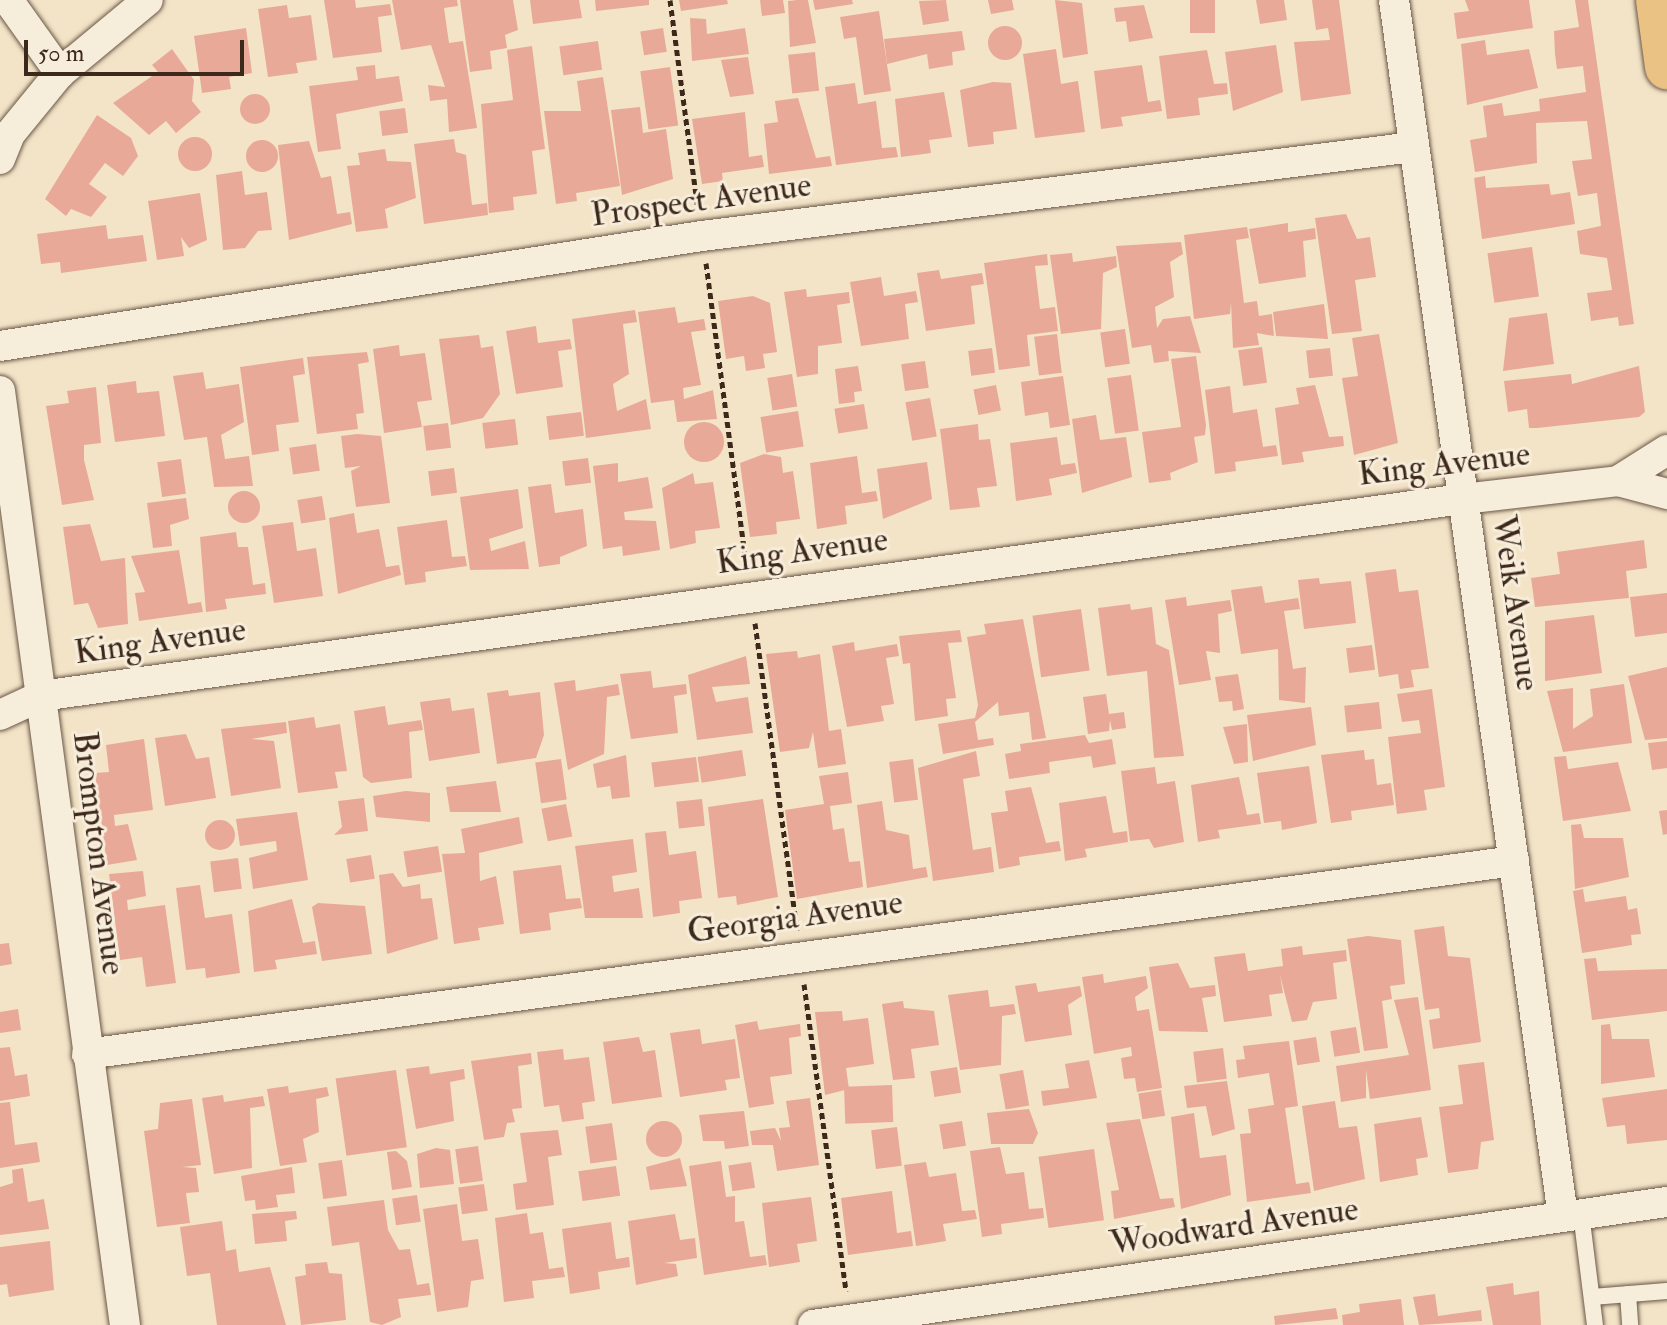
<!DOCTYPE html>
<style>
body{margin:0}
#map{position:relative;width:1667px;height:1325px;overflow:hidden;background:#f3e4c7;font-family:"IM FELL Double Pica",serif}
div>[style]{position:absolute}
.building>*{inset:0;background:#e8a998;transform-origin:0 0}
.round{border-radius:50%}
.path>*{height:5px;margin-top:-2.5px;transform-origin:0;background:repeating-linear-gradient(90deg,#3d281c 0 6px,transparent 0 10px)}
.roads{filter:drop-shadow(0 0 2px #6a5747) drop-shadow(0 0 2px #6a5747)}
.service>*{height:16px;margin:-8px;padding:0 8px;transform-origin:8px;border-radius:8px;background:#f7eddb}
.minor>*{height:30px;margin:-15px;padding:0 15px;transform-origin:15px;border-radius:15px;background:#f7eddb}
.primary>*{height:44px;margin:-22px;padding:0 22px;transform-origin:22px;border-radius:22px;background:#eac284}
span{translate:-50% -50%;white-space:nowrap;text-align:center;line-height:1.15;-webkit-text-stroke:6px #f7eddb;paint-order:stroke}
.street-label{font-size:34px;color:#3d281c}
.scale{position:absolute;left:24px;top:40px;width:220px;height:36px;box-sizing:border-box;border:4px solid #3d281c;border-top:0;padding-left:10px;font-size:24px;line-height:28px;white-space:nowrap;color:#3d281c;-webkit-text-stroke:6px #f7eddb;paint-order:stroke}
</style>
<div id="map">
<div class="building">
<i style="clip-path:polygon(324px 0,355px 0,356px 8px,390px 4px,392px 15px,378px 17px,382px 52px,333px 58px)"></i>
<i style="clip-path:polygon(392px 0,457px 0,458px 6px,444px 8px,449px 43px,463px 41px,477px 128px,449px 132px,447px 99px,430px 101px,428px 85px,445px 87px,431px 45px,401px 50px)"></i>
<i style="clip-path:polygon(460px 0,513px 0,518px 30px,505px 35px,507px 48px,490px 51px,492px 69px,470px 72px)"></i>
<i style="clip-path:polygon(530px 0,579px 0,582px 18px,533px 24px)"></i>
<i style="clip-path:polygon(595px 0,649px 0,649px 5px,596px 11px)"></i>
<i style="clip-path:polygon(679px 0,727px 0,728px 4px,681px 11px)"></i>
<i style="clip-path:polygon(760px 0,783px 0,785px 13px,762px 16px)"></i>
<i style="clip-path:polygon(797px 0,808px 0,816px 43px,790px 47px,788px 1px)"></i>
<i style="clip-path:polygon(813px 0,852px 0,853px 4px,815px 10px)"></i>
<i style="clip-path:polygon(946px 0,949px 21px,923px 25px,919px 1px)"></i>
<i style="clip-path:polygon(988px 0,1012px 0,1014px 10px,991px 14px)"></i>
<i style="clip-path:polygon(1055px 0,1082px 3px,1088px 54px,1063px 58px)"></i>
<i style="left:1190px;top:0;width:25px;height:33px"></i>
<i style="clip-path:polygon(1256px 0,1284px 0,1287px 20px,1260px 24px)"></i>
<i style="clip-path:polygon(1312px 0,1339px 0,1351px 94px,1301px 101px,1294px 42px,1330px 40px,1328px 28px,1316px 30px)"></i>
<i style="clip-path:polygon(1465px 0,1529px 0,1533px 28px,1457px 39px,1454px 13px,1469px 11px)"></i>
<i style="clip-path:polygon(1575px 0,1588px 0,1634px 324px,1619px 326px,1618px 317px,1591px 321px,1587px 293px,1612px 290px,1607px 258px,1580px 254px,1577px 231px,1601px 226px,1597px 193px,1578px 196px,1572px 161px,1592px 159px,1587px 121px,1536px 123px,1537px 163px,1475px 172px,1470px 140px,1487px 137px,1483px 106px,1502px 103px,1504px 116px,1540px 111px,1539px 99px,1586px 92px,1583px 66px,1557px 69px,1555px 54px,1554px 31px,1579px 27px)"></i>
<i style="clip-path:polygon(287px 5px,289px 18px,311px 15px,317px 60px,296px 63px,298px 73px,268px 77px,258px 9px)"></i>
<i style="clip-path:polygon(1144px 5px,1153px 38px,1129px 42px,1126px 21px,1116px 22px,1114px 8px)"></i>
<i style="clip-path:polygon(879px 11px,891px 91px,864px 95px,856px 37px,844px 39px,840px 17px)"></i>
<i style="clip-path:polygon(690px 18px,706px 19px,707px 34px,745px 28px,749px 54px,692px 61px)"></i>
<i class="round" style="left:988px;top:26px;width:34px;height:34px"></i>
<i style="clip-path:polygon(246px 28px,252px 73px,229px 77px,231px 89px,202px 93px,194px 36px)"></i>
<i style="left:663px;top:28px;width:24px;height:23px;rotate:81deg"></i>
<i style="clip-path:polygon(962px 31px,965px 50px,952px 52px,953px 65px,929px 69px,927px 54px,887px 64px,884px 39px)"></i>
<i style="clip-path:polygon(1485px 40px,1487px 55px,1529px 49px,1538px 88px,1467px 105px,1461px 44px)"></i>
<i style="left:598px;top:41px;width:29px;height:39px;rotate:82deg"></i>
<i style="clip-path:polygon(1276px 45px,1283px 92px,1233px 111px,1225px 52px)"></i>
<i style="clip-path:polygon(532px 46px,545px 149px,532px 151px,537px 194px,513px 197px,514px 210px,489px 213px,481px 104px,513px 100px,507px 50px)"></i>
<i style="clip-path:polygon(172px 49px,194px 80px,192px 101px,201px 112px,176px 133px,166px 121px,149px 135px,113px 103px,158px 72px,152px 65px)"></i>
<i style="clip-path:polygon(1056px 49px,1061px 84px,1078px 81px,1085px 132px,1035px 138px,1023px 54px)"></i>
<i style="clip-path:polygon(1207px 50px,1214px 84px,1227px 83px,1228px 94px,1198px 98px,1200px 115px,1167px 119px,1159px 56px)"></i>
<i style="left:815px;top:52px;width:39px;height:27px;rotate:84deg"></i>
<i style="clip-path:polygon(748px 57px,754px 94px,730px 97px,721px 60px)"></i>
<i style="clip-path:polygon(375px 65px,376px 79px,399px 76px,403px 101px,336px 114px,341px 149px,318px 152px,309px 86px,358px 80px,356px 67px)"></i>
<i style="clip-path:polygon(1142px 65px,1148px 102px,1160px 100px,1162px 111px,1121px 117px,1123px 126px,1101px 129px,1094px 71px)"></i>
<i style="left:670px;top:67px;width:59px;height:30px;rotate:82deg"></i>
<i style="clip-path:polygon(603px 77px,620px 186px,576px 193px,577px 201px,556px 204px,544px 111px,581px 111px,577px 81px)"></i>
<i style="clip-path:polygon(993px 82px,1011px 83px,1017px 129px,993px 132px,994px 144px,968px 147px,960px 90px)"></i>
<i style="clip-path:polygon(855px 83px,858px 104px,876px 101px,882px 148px,896px 147px,898px 157px,836px 165px,825px 87px)"></i>
<i style="clip-path:polygon(944px 92px,952px 137px,929px 140px,931px 153px,901px 157px,895px 99px)"></i>
<i class="round" style="left:240px;top:94px;width:30px;height:30px"></i>
<i style="clip-path:polygon(798px 98px,816px 158px,830px 156px,832px 166px,769px 174px,764px 124px,778px 122px,775px 101px)"></i>
<i style="clip-path:polygon(640px 107px,643px 133px,666px 129px,673px 179px,622px 195px,611px 110px)"></i>
<i style="left:405px;top:108px;width:25px;height:26px;rotate:83deg"></i>
<i style="clip-path:polygon(745px 112px,749px 157px,762px 155px,764px 167px,722px 173px,723px 181px,702px 184px,692px 119px)"></i>
<i style="clip-path:polygon(97px 115px,131px 138px,138px 156px,123px 176px,105px 163px,89px 184px,107px 197px,91px 217px,71px 209px,66px 216px,45px 199px)"></i>
<i class="round" style="left:178px;top:137px;width:34px;height:34px"></i>
<i style="clip-path:polygon(454px 139px,456px 152px,466px 155px,472px 205px,487px 203px,488px 215px,424px 224px,414px 144px)"></i>
<i class="round" style="left:246px;top:140px;width:32px;height:32px"></i>
<i style="clip-path:polygon(309px 141px,321px 178px,331px 176px,337px 214px,350px 212px,352px 224px,289px 240px,278px 145px)"></i>
<i style="clip-path:polygon(385px 149px,387px 161px,411px 162px,416px 198px,385px 209px,388px 228px,356px 232px,347px 166px,360px 165px,358px 153px)"></i>
<i style="clip-path:polygon(242px 171px,245px 195px,267px 192px,272px 230px,258px 231px,245px 248px,223px 250px,216px 175px)"></i>
<i style="clip-path:polygon(1485px 176px,1486px 188px,1549px 184px,1551px 195px,1570px 192px,1575px 224px,1482px 239px,1474px 178px)"></i>
<i style="clip-path:polygon(200px 193px,207px 240px,189px 248px,181px 237px,184px 256px,157px 260px,148px 201px)"></i>
<i style="clip-path:polygon(1346px 214px,1357px 239px,1370px 237px,1376px 277px,1355px 280px,1362px 331px,1332px 334px,1315px 218px)"></i>
<i style="clip-path:polygon(1288px 223px,1288px 232px,1315px 228px,1316px 239px,1303px 241px,1306px 277px,1259px 284px,1249px 229px)"></i>
<i style="clip-path:polygon(106px 225px,108px 239px,143px 235px,147px 261px,61px 273px,60px 262px,41px 264px,37px 234px)"></i>
<i style="clip-path:polygon(1247px 227px,1249px 238px,1236px 240px,1244px 303px,1257px 301px,1259px 316px,1272px 314px,1274px 336px,1257px 333px,1259px 345px,1233px 348px,1231px 303px,1230px 314px,1194px 319px,1184px 235px)"></i>
<i style="clip-path:polygon(1181px 242px,1183px 254px,1170px 262px,1174px 297px,1155px 307px,1157px 328px,1163px 319px,1190px 316px,1201px 353px,1168px 351px,1169px 361px,1154px 363px,1151px 345px,1132px 348px,1116px 246px)"></i>
<i style="left:1532px;top:247px;width:50px;height:45px;rotate:82deg"></i>
<i style="clip-path:polygon(1072px 253px,1073px 262px,1116px 256px,1117px 267px,1103px 273px,1101px 329px,1061px 334px,1050px 255px)"></i>
<i style="clip-path:polygon(1047px 254px,1048px 265px,1035px 266px,1040px 309px,1055px 307px,1058px 331px,1027px 335px,1030px 366px,999px 370px,984px 263px)"></i>
<i style="clip-path:polygon(939px 270px,941px 279px,982px 273px,984px 284px,971px 286px,975px 324px,926px 331px,917px 273px)"></i>
<i style="clip-path:polygon(881px 277px,884px 296px,916px 291px,918px 302px,905px 304px,909px 339px,861px 346px,850px 282px)"></i>
<i style="clip-path:polygon(806px 289px,807px 297px,849px 292px,850px 303px,837px 305px,842px 343px,818px 346px,818px 374px,797px 377px,784px 292px)"></i>
<i style="clip-path:polygon(753px 296px,770px 303px,777px 352px,763px 354px,765px 368px,746px 371px,744px 356px,726px 359px,718px 301px)"></i>
<i style="clip-path:polygon(1324px 304px,1328px 339px,1276px 336px,1273px 312px)"></i>
<i style="clip-path:polygon(675px 307px,678px 323px,704px 319px,706px 330px,691px 332px,701px 385px,683px 388px,684px 399px,713px 390px,717px 419px,677px 422px,674px 400px,651px 403px,638px 312px)"></i>
<i style="clip-path:polygon(635px 310px,637px 322px,623px 324px,629px 374px,613px 384px,617px 411px,646px 399px,651px 429px,586px 438px,572px 319px)"></i>
<i style="clip-path:polygon(1547px 313px,1554px 364px,1503px 371px,1509px 318px)"></i>
<i style="clip-path:polygon(536px 326px,538px 343px,570px 339px,572px 349px,558px 351px,563px 387px,516px 394px,506px 331px)"></i>
<i style="left:1125px;top:329px;width:35px;height:25px;rotate:82deg"></i>
<i style="left:1057px;top:334px;width:39px;height:23px;rotate:83deg"></i>
<i style="clip-path:polygon(1379px 334px,1398px 443px,1354px 455px,1342px 378px,1358px 376px,1352px 338px)"></i>
<i style="clip-path:polygon(479px 335px,481px 348px,493px 346px,500px 394px,483px 418px,451px 425px,439px 339px)"></i>
<i style="clip-path:polygon(399px 345px,400px 356px,425px 353px,432px 400px,417px 402px,422px 427px,384px 433px,373px 349px)"></i>
<i style="left:1262px;top:347px;width:36px;height:24px;rotate:82deg"></i>
<i style="left:992px;top:348px;width:25px;height:24px;rotate:83deg"></i>
<i style="left:1330px;top:348px;width:28px;height:24px;rotate:84deg"></i>
<i style="clip-path:polygon(367px 352px,369px 362px,358px 364px,364px 413px,356px 414px,358px 429px,317px 434px,307px 357px)"></i>
<i style="clip-path:polygon(1196px 356px,1206px 425px,1205px 435px,1194px 437px,1198px 462px,1170px 473px,1171px 480px,1149px 483px,1142px 432px,1181px 427px,1171px 359px)"></i>
<i style="clip-path:polygon(303px 358px,305px 374px,293px 376px,299px 422px,276px 425px,279px 451px,252px 455px,240px 367px)"></i>
<i style="left:925px;top:361px;width:27px;height:24px;rotate:82deg"></i>
<i style="clip-path:polygon(858px 366px,862px 391px,854px 392px,855px 402px,839px 404px,835px 369px)"></i>
<i style="clip-path:polygon(1639px 366px,1645px 412px,1639px 417px,1537px 428px,1529px 428px,1527px 409px,1508px 412px,1504px 381px,1571px 374px,1572px 384px)"></i>
<i style="clip-path:polygon(203px 372px,206px 389px,239px 384px,244px 422px,221px 435px,225px 459px,249px 456px,253px 486px,214px 487px,207px 437px,184px 440px,173px 376px)"></i>
<i style="left:792px;top:374px;width:33px;height:25px;rotate:81deg"></i>
<i style="left:1131px;top:375px;width:56px;height:24px;rotate:82deg"></i>
<i style="clip-path:polygon(1063px 376px,1070px 425px,1050px 428px,1048px 412px,1025px 416px,1021px 382px)"></i>
<i style="clip-path:polygon(136px 381px,137px 393px,159px 391px,165px 436px,115px 442px,107px 385px)"></i>
<i style="left:996px;top:385px;width:26px;height:23px;rotate:79deg"></i>
<i style="clip-path:polygon(1315px 385px,1329px 437px,1343px 436px,1344px 446px,1302px 452px,1304px 462px,1282px 465px,1275px 408px,1299px 404px,1296px 388px)"></i>
<i style="clip-path:polygon(1230px 386px,1233px 413px,1257px 409px,1263px 447px,1276px 445px,1278px 456px,1235px 462px,1236px 471px,1215px 474px,1205px 390px)"></i>
<i style="clip-path:polygon(96px 387px,101px 443px,84px 445px,84px 460px,94px 500px,62px 505px,46px 406px,69px 403px,67px 391px)"></i>
<i style="left:930px;top:398px;width:39px;height:25px;rotate:80deg"></i>
<i style="left:864px;top:404px;width:25px;height:30px;rotate:81deg"></i>
<i style="left:798px;top:411px;width:36px;height:38px;rotate:81deg"></i>
<i style="left:581px;top:412px;width:24px;height:35px;rotate:83deg"></i>
<i style="clip-path:polygon(1096px 415px,1100px 440px,1126px 437px,1132px 477px,1082px 493px,1072px 419px)"></i>
<i style="left:515px;top:419px;width:26px;height:33px;rotate:83deg"></i>
<i class="round" style="left:684px;top:422px;width:40px;height:40px"></i>
<i style="left:448px;top:423px;width:25px;height:25px;rotate:83deg"></i>
<i style="clip-path:polygon(978px 424px,979px 440px,990px 439px,997px 486px,977px 488px,980px 507px,950px 510px,940px 429px)"></i>
<i style="clip-path:polygon(357px 434px,381px 436px,390px 503px,356px 507px,351px 471px,361px 466px,345px 468px,341px 436px)"></i>
<i style="clip-path:polygon(1057px 437px,1061px 465px,1075px 463px,1077px 473px,1049px 479px,1052px 495px,1016px 501px,1010px 443px)"></i>
<i style="left:316px;top:444px;width:27px;height:27px;rotate:82deg"></i>
<i style="clip-path:polygon(764px 454px,781px 457px,783px 473px,793px 471px,800px 519px,776px 522px,777px 534px,750px 537px,740px 463px)"></i>
<i style="clip-path:polygon(857px 456px,862px 493px,876px 491px,878px 501px,845px 506px,847px 524px,817px 529px,810px 463px)"></i>
<i style="left:588px;top:458px;width:25px;height:26px;rotate:83deg"></i>
<i style="left:181px;top:459px;width:35px;height:24px;rotate:82deg"></i>
<i style="clip-path:polygon(927px 462px,932px 499px,883px 519px,877px 469px)"></i>
<i style="clip-path:polygon(618px 463px,618px 482px,648px 477px,653px 508px,624px 512px,625px 520px,656px 521px,660px 550px,623px 556px,622px 546px,603px 549px,593px 466px)"></i>
<i style="left:454px;top:468px;width:25px;height:26px;rotate:83deg"></i>
<i style="clip-path:polygon(693px 473px,695px 484px,713px 482px,720px 528px,695px 531px,696px 543px,670px 549px,662px 488px)"></i>
<i style="clip-path:polygon(551px 484px,555px 513px,583px 509px,587px 546px,560px 557px,560px 564px,539px 567px,528px 487px)"></i>
<i style="clip-path:polygon(518px 489px,523px 528px,489px 539px,491px 551px,525px 541px,529px 569px,470px 570px,460px 497px)"></i>
<i class="round" style="left:228px;top:491px;width:32px;height:32px"></i>
<i style="left:322px;top:496px;width:24px;height:25px;rotate:81deg"></i>
<i style="clip-path:polygon(186px 498px,189px 519px,170px 525px,172px 546px,153px 548px,147px 503px)"></i>
<i style="clip-path:polygon(354px 513px,357px 533px,379px 529px,386px 567px,399px 565px,401px 575px,338px 594px,329px 518px)"></i>
<i style="clip-path:polygon(447px 520px,452px 557px,465px 556px,467px 566px,425px 572px,426px 582px,405px 585px,397px 527px)"></i>
<i style="clip-path:polygon(293px 522px,297px 551px,316px 548px,323px 596px,274px 603px,262px 526px)"></i>
<i style="clip-path:polygon(90px 524px,101px 561px,125px 558px,128px 624px,98px 628px,88px 603px,74px 605px,63px 527px)"></i>
<i style="clip-path:polygon(236px 532px,238px 547px,248px 547px,253px 585px,265px 583px,266px 594px,225px 599px,227px 609px,206px 612px,200px 537px)"></i>
<i style="clip-path:polygon(1644px 540px,1647px 568px,1626px 571px,1629px 598px,1535px 607px,1531px 578px,1560px 574px,1557px 552px)"></i>
<i style="clip-path:polygon(179px 550px,188px 604px,201px 602px,203px 612px,139px 621px,135px 593px,145px 592px,131px 556px)"></i>
<i style="clip-path:polygon(1396px 569px,1399px 592px,1418px 590px,1429px 668px,1411px 670px,1414px 687px,1400px 689px,1398px 674px,1379px 677px,1365px 573px)"></i>
<i style="clip-path:polygon(1319px 578px,1320px 584px,1351px 581px,1356px 623px,1304px 629px,1298px 580px)"></i>
<i style="clip-path:polygon(1262px 586px,1265px 603px,1298px 598px,1300px 609px,1284px 611px,1293px 669px,1306px 667px,1305px 703px,1279px 700px,1278px 649px,1241px 654px,1231px 590px)"></i>
<i style="clip-path:polygon(1667px 593px,1667px 633px,1635px 637px,1630px 597px)"></i>
<i style="clip-path:polygon(1186px 597px,1187px 606px,1230px 600px,1232px 611px,1218px 614px,1220px 653px,1206px 651px,1211px 680px,1179px 685px,1165px 600px)"></i>
<i style="clip-path:polygon(1130px 604px,1131px 610px,1152px 607px,1156px 644px,1169px 650px,1184px 756px,1154px 758px,1147px 671px,1107px 676px,1098px 608px)"></i>
<i style="left:1081px;top:609px;width:62px;height:49px;rotate:82deg"></i>
<i style="clip-path:polygon(1594px 615px,1602px 673px,1545px 681px,1545px 621px)"></i>
<i style="clip-path:polygon(1023px 619px,1046px 738px,1032px 740px,1029px 712px,999px 716px,998px 702px,975px 722px,978px 740px,993px 738px,994px 745px,943px 754px,938px 724px,975px 718px,978px 705px,967px 637px,986px 634px,984px 624px)"></i>
<i style="clip-path:polygon(960px 630px,962px 642px,948px 643px,956px 698px,946px 699px,948px 716px,915px 721px,910px 663px,903px 664px,899px 636px)"></i>
<i style="clip-path:polygon(854px 642px,855px 651px,897px 644px,899px 656px,886px 658px,894px 704px,881px 706px,884px 721px,847px 727px,832px 646px)"></i>
<i style="left:1372px;top:645px;width:25px;height:26px;rotate:83deg"></i>
<i style="clip-path:polygon(797px 651px,798px 658px,820px 654px,829px 731px,841px 729px,846px 764px,818px 768px,813px 732px,809px 748px,780px 752px,766px 654px)"></i>
<i style="clip-path:polygon(746px 656px,750px 684px,712px 687px,716px 702px,748px 697px,753px 733px,697px 740px,688px 675px)"></i>
<i style="clip-path:polygon(1667px 667px,1667px 738px,1645px 740px,1628px 676px)"></i>
<i style="clip-path:polygon(651px 671px,653px 688px,686px 684px,687px 694px,674px 696px,678px 733px,631px 739px,620px 674px)"></i>
<i style="clip-path:polygon(1238px 674px,1244px 709px,1233px 711px,1232px 701px,1219px 702px,1215px 677px)"></i>
<i style="clip-path:polygon(575px 680px,576px 691px,618px 684px,620px 695px,607px 697px,604px 754px,568px 770px,554px 683px)"></i>
<i style="clip-path:polygon(1624px 684px,1632px 743px,1563px 752px,1547px 691px,1573px 688px,1573px 729px,1593px 716px,1590px 689px)"></i>
<i style="clip-path:polygon(1432px 689px,1445px 787px,1424px 790px,1427px 810px,1397px 814px,1388px 737px,1421px 733px,1419px 720px,1402px 722px,1397px 694px)"></i>
<i style="clip-path:polygon(508px 690px,509px 696px,540px 692px,544px 735px,536px 758px,497px 764px,487px 693px)"></i>
<i style="clip-path:polygon(1106px 694px,1109px 714px,1124px 712px,1126px 728px,1112px 730px,1110px 720px,1109px 731px,1088px 734px,1083px 697px)"></i>
<i style="clip-path:polygon(450px 698px,452px 711px,474px 708px,480px 753px,429px 761px,420px 702px)"></i>
<i style="left:1379px;top:702px;width:27px;height:35px;rotate:84deg"></i>
<i style="clip-path:polygon(385px 706px,388px 725px,421px 720px,423px 730px,409px 732px,412px 778px,371px 783px,363px 777px,354px 711px)"></i>
<i style="clip-path:polygon(1311px 707px,1316px 745px,1253px 761px,1247px 715px)"></i>
<i style="clip-path:polygon(314px 717px,316px 728px,340px 724px,347px 771px,335px 772px,338px 788px,298px 793px,288px 721px)"></i>
<i style="clip-path:polygon(286px 722px,287px 733px,251px 739px,274px 741px,281px 788px,231px 796px,221px 729px)"></i>
<i style="clip-path:polygon(1247px 724px,1248px 762px,1234px 764px,1223px 727px)"></i>
<i style="clip-path:polygon(186px 734px,196px 759px,209px 757px,216px 798px,165px 806px,155px 738px)"></i>
<i style="clip-path:polygon(1085px 735px,1089px 743px,1112px 739px,1116px 764px,1093px 768px,1091px 756px,1049px 762px,1050px 773px,1009px 779px,1005px 754px,1021px 751px,1020px 744px)"></i>
<i style="clip-path:polygon(144px 739px,153px 810px,114px 815px,115px 826px,128px 824px,137px 860px,107px 865px,95px 773px,109px 772px,106px 745px)"></i>
<i style="clip-path:polygon(1667px 741px,1667px 768px,1652px 770px,1648px 743px)"></i>
<i style="left:742px;top:750px;width:26px;height:45px;rotate:81deg"></i>
<i style="clip-path:polygon(1364px 750px,1365px 760px,1374px 759px,1377px 785px,1391px 783px,1394px 805px,1351px 811px,1352px 820px,1331px 823px,1321px 755px)"></i>
<i style="clip-path:polygon(976px 751px,980px 776px,963px 779px,973px 850px,991px 847px,994px 872px,933px 881px,918px 768px)"></i>
<i style="clip-path:polygon(626px 755px,630px 797px,612px 799px,610px 786px,597px 788px,593px 764px)"></i>
<i style="clip-path:polygon(1566px 756px,1568px 769px,1618px 762px,1631px 811px,1563px 821px,1554px 757px)"></i>
<i style="left:696px;top:757px;width:25px;height:45px;rotate:83deg"></i>
<i style="left:561px;top:759px;width:41px;height:26px;rotate:82deg"></i>
<i style="left:913px;top:759px;width:41px;height:24px;rotate:83deg"></i>
<i style="clip-path:polygon(1309px 766px,1317px 823px,1282px 830px,1281px 821px,1264px 823px,1257px 773px)"></i>
<i style="clip-path:polygon(1155px 767px,1157px 784px,1175px 781px,1184px 842px,1154px 848px,1149px 839px,1130px 841px,1121px 771px)"></i>
<i style="clip-path:polygon(848px 772px,852px 803px,830px 806px,833px 830px,844px 828px,849px 862px,860px 861px,863px 887px,797px 899px,785px 810px,824px 804px,819px 776px)"></i>
<i style="clip-path:polygon(1239px 777px,1247px 815px,1259px 813px,1261px 824px,1218px 830px,1220px 838px,1198px 842px,1191px 785px)"></i>
<i style="clip-path:polygon(496px 781px,501px 812px,450px 812px,446px 787px)"></i>
<i style="clip-path:polygon(1031px 787px,1046px 843px,1059px 841px,1061px 851px,1019px 857px,1020px 865px,999px 869px,991px 813px,1008px 811px,1005px 791px)"></i>
<i style="clip-path:polygon(406px 791px,430px 793px,430px 822px,376px 817px,373px 796px)"></i>
<i style="clip-path:polygon(1106px 796px,1113px 833px,1127px 831px,1128px 842px,1085px 849px,1087px 857px,1065px 861px,1059px 803px)"></i>
<i style="clip-path:polygon(364px 798px,368px 831px,334px 835px,342px 827px,338px 801px)"></i>
<i style="left:702px;top:799px;width:27px;height:26px;rotate:84deg"></i>
<i style="clip-path:polygon(763px 799px,778px 897px,737px 905px,736px 896px,718px 898px,708px 807px)"></i>
<i style="clip-path:polygon(882px 801px,886px 830px,909px 835px,913px 869px,926px 867px,928px 877px,867px 888px,857px 805px)"></i>
<i style="left:566px;top:804px;width:33px;height:25px;rotate:79deg"></i>
<i style="clip-path:polygon(1667px 810px,1667px 834px,1663px 835px,1659px 811px)"></i>
<i style="clip-path:polygon(297px 812px,308px 880px,253px 889px,249px 858px,277px 851px,276px 841px,240px 846px,236px 819px)"></i>
<i style="clip-path:polygon(519px 817px,523px 843px,479px 853px,480px 881px,496px 876px,504px 924px,478px 928px,480px 940px,454px 944px,442px 854px,465px 853px,461px 829px)"></i>
<i class="round" style="left:205px;top:820px;width:30px;height:30px"></i>
<i style="clip-path:polygon(1581px 824px,1584px 838px,1623px 838px,1629px 877px,1575px 889px,1571px 825px)"></i>
<i style="clip-path:polygon(666px 831px,669px 855px,696px 851px,702px 898px,679px 901px,680px 913px,653px 917px,645px 833px)"></i>
<i style="clip-path:polygon(633px 839px,637px 872px,612px 876px,614px 892px,639px 888px,643px 918px,585px 918px,575px 846px)"></i>
<i style="left:438px;top:846px;width:26px;height:35px;rotate:81deg"></i>
<i style="left:371px;top:855px;width:24px;height:25px;rotate:81deg"></i>
<i style="left:238px;top:858px;width:31px;height:28px;rotate:83deg"></i>
<i style="clip-path:polygon(561px 865px,566px 899px,580px 898px,582px 908px,549px 913px,551px 930px,520px 934px,513px 871px)"></i>
<i style="clip-path:polygon(143px 871px,146px 896px,127px 900px,128px 910px,165px 905px,176px 983px,146px 987px,142px 957px,120px 960px,109px 874px)"></i>
<i style="clip-path:polygon(393px 873px,403px 887px,420px 884px,421px 899px,432px 898px,438px 939px,387px 954px,379px 875px)"></i>
<i style="clip-path:polygon(200px 885px,205px 918px,232px 914px,240px 973px,206px 978px,205px 968px,186px 970px,176px 888px)"></i>
<i style="clip-path:polygon(1583px 889px,1585px 902px,1626px 896px,1628px 910px,1637px 908px,1641px 934px,1631px 935px,1632px 945px,1582px 953px,1573px 891px)"></i>
<i style="clip-path:polygon(292px 899px,303px 943px,315px 941px,317px 954px,275px 960px,277px 969px,254px 972px,248px 911px)"></i>
<i style="clip-path:polygon(318px 903px,365px 906px,372px 954px,322px 961px,312px 907px)"></i>
<i style="clip-path:polygon(1444px 926px,1448px 956px,1470px 958px,1481px 1042px,1433px 1049px,1429px 1020px,1440px 1018px,1439px 1008px,1425px 1010px,1414px 930px)"></i>
<i style="clip-path:polygon(1368px 936px,1401px 940px,1405px 984px,1390px 986px,1392px 999px,1382px 1001px,1388px 1048px,1364px 1051px,1347px 939px)"></i>
<i style="clip-path:polygon(9px 943px,12px 964px,0 966px,0 944px)"></i>
<i style="clip-path:polygon(1302px 946px,1303px 955px,1346px 950px,1347px 961px,1333px 963px,1337px 999px,1313px 1002px,1307px 1020px,1292px 1022px,1280px 975px,1283px 993px,1269px 995px,1272px 1016px,1224px 1022px,1214px 957px,1245px 953px,1248px 971px,1283px 966px,1281px 949px)"></i>
<i style="clip-path:polygon(1596px 958px,1598px 971px,1667px 969px,1667px 1011px,1592px 1020px,1584px 959px)"></i>
<i style="clip-path:polygon(1178px 963px,1190px 988px,1215px 985px,1216px 996px,1202px 998px,1208px 1032px,1159px 1031px,1149px 967px)"></i>
<i style="clip-path:polygon(1103px 974px,1104px 983px,1146px 976px,1148px 988px,1135px 997px,1137px 1011px,1149px 1009px,1162px 1088px,1137px 1092px,1135px 1078px,1124px 1079px,1121px 1058px,1132px 1056px,1131px 1047px,1094px 1054px,1082px 977px)"></i>
<i style="clip-path:polygon(1036px 983px,1038px 992px,1080px 986px,1082px 996px,1068px 1005px,1072px 1035px,1025px 1042px,1015px 986px)"></i>
<i style="clip-path:polygon(988px 990px,990px 1007px,1014px 1004px,1016px 1014px,1002px 1016px,1001px 1065px,960px 1070px,948px 995px)"></i>
<i style="clip-path:polygon(1418px 997px,1431px 1090px,1370px 1099px,1366px 1070px,1366px 1098px,1341px 1102px,1336px 1066px,1409px 1055px,1394px 1000px)"></i>
<i style="clip-path:polygon(903px 1001px,904px 1008px,934px 1011px,939px 1045px,911px 1049px,915px 1078px,893px 1080px,882px 1004px)"></i>
<i style="clip-path:polygon(18px 1009px,21px 1030px,0 1033px,0 1012px)"></i>
<i style="clip-path:polygon(842px 1011px,843px 1021px,868px 1018px,874px 1064px,846px 1068px,849px 1089px,825px 1095px,815px 1012px)"></i>
<i style="clip-path:polygon(757px 1021px,759px 1030px,800px 1024px,801px 1036px,789px 1038px,792px 1074px,770px 1077px,774px 1104px,749px 1108px,735px 1025px)"></i>
<i style="clip-path:polygon(1610px 1024px,1612px 1039px,1649px 1039px,1655px 1077px,1601px 1084px,1601px 1025px)"></i>
<i style="left:1356px;top:1027px;width:26px;height:26px;rotate:81deg"></i>
<i style="clip-path:polygon(700px 1029px,702px 1044px,735px 1039px,740px 1078px,725px 1080px,727px 1090px,680px 1097px,670px 1033px)"></i>
<i style="clip-path:polygon(639px 1037px,643px 1052px,655px 1050px,662px 1097px,612px 1104px,603px 1042px)"></i>
<i style="left:1316px;top:1037px;width:25px;height:23px;rotate:81deg"></i>
<i style="clip-path:polygon(1289px 1041px,1298px 1106px,1285px 1108px,1296px 1184px,1309px 1182px,1311px 1193px,1247px 1202px,1240px 1134px,1251px 1133px,1248px 1109px,1274px 1105px,1269px 1073px,1238px 1078px,1236px 1060px,1245px 1059px,1243px 1046px)"></i>
<i style="clip-path:polygon(10px 1047px,15px 1076px,27px 1074px,30px 1096px,0 1101px,0 1048px)"></i>
<i style="left:1223px;top:1048px;width:31px;height:30px;rotate:83deg"></i>
<i style="clip-path:polygon(563px 1049px,564px 1060px,589px 1057px,595px 1101px,582px 1103px,584px 1119px,562px 1122px,559px 1105px,544px 1107px,537px 1052px)"></i>
<i style="clip-path:polygon(531px 1053px,532px 1064px,518px 1066px,522px 1108px,512px 1109px,515px 1122px,507px 1123px,504px 1137px,484px 1140px,471px 1061px)"></i>
<i style="clip-path:polygon(1089px 1060px,1097px 1098px,1043px 1106px,1041px 1091px,1069px 1088px,1065px 1064px)"></i>
<i style="clip-path:polygon(1484px 1062px,1494px 1140px,1481px 1142px,1478px 1169px,1448px 1173px,1439px 1107px,1463px 1104px,1458px 1065px)"></i>
<i style="clip-path:polygon(429px 1066px,430px 1074px,464px 1069px,465px 1079px,450px 1082px,454px 1121px,416px 1129px,406px 1069px)"></i>
<i style="left:957px;top:1067px;width:26px;height:27px;rotate:81deg"></i>
<i style="left:396px;top:1070px;width:78px;height:61px;rotate:82deg"></i>
<i style="left:1023px;top:1070px;width:36px;height:24px;rotate:80deg"></i>
<i style="clip-path:polygon(1227px 1081px,1235px 1129px,1212px 1136px,1206px 1106px,1187px 1108px,1184px 1086px)"></i>
<i style="left:892px;top:1085px;width:37px;height:48px;rotate:88deg"></i>
<i style="clip-path:polygon(288px 1086px,289px 1093px,327px 1087px,329px 1096px,316px 1099px,319px 1132px,303px 1139px,307px 1162px,280px 1166px,267px 1089px)"></i>
<i style="clip-path:polygon(1667px 1089px,1667px 1140px,1627px 1144px,1625px 1125px,1607px 1127px,1602px 1098px)"></i>
<i style="left:1161px;top:1090px;width:26px;height:23px;rotate:81deg"></i>
<i style="clip-path:polygon(223px 1095px,224px 1102px,263px 1096px,265px 1106px,250px 1108px,252px 1168px,214px 1174px,202px 1098px)"></i>
<i style="clip-path:polygon(810px 1098px,819px 1165px,777px 1171px,773px 1145px,752px 1145px,750px 1131px,775px 1128px,781px 1141px,779px 1128px,790px 1127px,786px 1101px)"></i>
<i style="clip-path:polygon(192px 1099px,201px 1165px,182px 1167px,196px 1168px,199px 1192px,186px 1193px,190px 1223px,157px 1227px,144px 1131px,158px 1129px,160px 1103px)"></i>
<i style="clip-path:polygon(1335px 1101px,1339px 1128px,1357px 1126px,1365px 1179px,1314px 1191px,1302px 1106px)"></i>
<i style="clip-path:polygon(10px 1102px,15px 1145px,37px 1142px,40px 1162px,0 1168px,0 1103px)"></i>
<i style="clip-path:polygon(1029px 1109px,1038px 1133px,1033px 1144px,991px 1144px,987px 1113px)"></i>
<i style="clip-path:polygon(744px 1111px,749px 1146px,725px 1149px,724px 1141px,703px 1141px,699px 1115px)"></i>
<i style="clip-path:polygon(1194px 1113px,1200px 1158px,1226px 1155px,1231px 1195px,1181px 1209px,1171px 1117px)"></i>
<i style="clip-path:polygon(1421px 1117px,1428px 1157px,1416px 1159px,1418px 1175px,1380px 1182px,1374px 1124px)"></i>
<i style="clip-path:polygon(1140px 1119px,1160px 1199px,1173px 1198px,1175px 1207px,1114px 1219px,1111px 1191px,1119px 1190px,1106px 1123px)"></i>
<i style="left:962px;top:1121px;width:25px;height:23px;rotate:81deg"></i>
<i class="round" style="left:646px;top:1121px;width:36px;height:36px"></i>
<i style="left:612px;top:1123px;width:37px;height:27px;rotate:82deg"></i>
<i style="left:897px;top:1127px;width:39px;height:26px;rotate:83deg"></i>
<i style="clip-path:polygon(558px 1130px,562px 1155px,548px 1157px,554px 1205px,516px 1210px,513px 1184px,527px 1182px,520px 1133px)"></i>
<i style="left:478px;top:1146px;width:35px;height:23px;rotate:82deg"></i>
<i style="clip-path:polygon(1000px 1147px,1006px 1174px,1024px 1172px,1029px 1209px,1043px 1208px,1044px 1218px,1001px 1224px,1002px 1234px,982px 1237px,970px 1151px)"></i>
<i style="clip-path:polygon(436px 1148px,450px 1150px,454px 1184px,420px 1188px,417px 1154px)"></i>
<i style="left:1094px;top:1149px;width:72px;height:56px;rotate:82deg"></i>
<i style="clip-path:polygon(396px 1151px,407px 1161px,412px 1187px,392px 1190px,387px 1152px)"></i>
<i style="clip-path:polygon(680px 1158px,687px 1186px,650px 1190px,646px 1167px)"></i>
<i style="left:342px;top:1160px;width:36px;height:24px;rotate:82deg"></i>
<i style="clip-path:polygon(721px 1161px,726px 1197px,735px 1196px,735px 1222px,744px 1221px,750px 1257px,765px 1255px,767px 1265px,704px 1275px,689px 1166px)"></i>
<i style="left:751px;top:1162px;width:26px;height:23px;rotate:81deg"></i>
<i style="clip-path:polygon(926px 1162px,929px 1177px,956px 1173px,962px 1211px,975px 1210px,977px 1219px,943px 1224px,946px 1241px,916px 1246px,904px 1165px)"></i>
<i style="left:616px;top:1166px;width:30px;height:38px;rotate:82deg"></i>
<i style="clip-path:polygon(292px 1167px,295px 1193px,276px 1195px,278px 1207px,256px 1210px,255px 1200px,245px 1201px,241px 1176px)"></i>
<i style="clip-path:polygon(23px 1168px,28px 1202px,44px 1199px,49px 1229px,0 1235px,0 1187px,13px 1183px,12px 1170px)"></i>
<i style="left:484px;top:1184px;width:27px;height:26px;rotate:82deg"></i>
<i style="clip-path:polygon(892px 1191px,897px 1233px,911px 1231px,913px 1246px,848px 1255px,841px 1198px)"></i>
<i style="left:417px;top:1195px;width:27px;height:25px;rotate:82deg"></i>
<i style="clip-path:polygon(811px 1197px,817px 1241px,797px 1244px,800px 1262px,769px 1267px,762px 1203px)"></i>
<i style="clip-path:polygon(384px 1200px,388px 1230px,399px 1250px,410px 1249px,417px 1285px,429px 1283px,431px 1295px,398px 1299px,401px 1317px,382px 1325px,370px 1322px,359px 1242px,332px 1246px,327px 1207px)"></i>
<i style="clip-path:polygon(457px 1204px,462px 1241px,478px 1239px,484px 1279px,471px 1281px,468px 1307px,437px 1312px,423px 1209px)"></i>
<i style="clip-path:polygon(296px 1211px,297px 1219px,285px 1221px,287px 1241px,255px 1244px,252px 1214px)"></i>
<i style="clip-path:polygon(527px 1213px,530px 1234px,543px 1232px,549px 1269px,563px 1267px,565px 1277px,532px 1281px,534px 1298px,504px 1302px,495px 1218px)"></i>
<i style="clip-path:polygon(675px 1214px,680px 1240px,695px 1238px,697px 1258px,664px 1263px,676px 1264px,678px 1276px,636px 1285px,628px 1221px)"></i>
<i style="clip-path:polygon(222px 1221px,226px 1251px,236px 1249px,239px 1272px,270px 1267px,286px 1325px,217px 1325px,210px 1273px,187px 1276px,180px 1227px)"></i>
<i style="clip-path:polygon(611px 1222px,616px 1259px,629px 1257px,630px 1267px,598px 1272px,600px 1289px,570px 1294px,562px 1229px)"></i>
<i style="clip-path:polygon(50px 1241px,54px 1290px,9px 1297px,7px 1284px,0 1285px,0 1247px)"></i>
<i style="clip-path:polygon(327px 1262px,329px 1273px,342px 1274px,346px 1320px,301px 1325px,295px 1277px,306px 1275px,305px 1264px)"></i>
<i style="clip-path:polygon(1513px 1283px,1514px 1295px,1539px 1291px,1541px 1325px,1493px 1325px,1486px 1287px)"></i>
<i style="clip-path:polygon(1435px 1294px,1438px 1316px,1481px 1310px,1482px 1321px,1419px 1325px,1413px 1297px)"></i>
<i style="clip-path:polygon(1401px 1299px,1404px 1325px,1343px 1325px,1342px 1315px,1360px 1312px,1359px 1304px)"></i>
<i style="clip-path:polygon(1336px 1308px,1338px 1319px,1275px 1325px,1274px 1316px)"></i>
</div>
<div class="path">
<i style="left:670px;top:0;width:211px;rotate:82.4deg"></i>
<i style="left:706px;top:263px;width:310px;rotate:82.4deg"></i>
<i style="left:755px;top:623px;width:310px;rotate:82.2deg"></i>
<i style="left:804px;top:984px;width:310px;rotate:82.2deg"></i>
</div>
<div class="roads">
<div class="service">
<i style="left:1581px;top:1213px;width:113px;rotate:82.9deg"></i>
<i style="left:1628px;top:1294px;width:31px;rotate:86deg"></i>
<i style="left:1592px;top:1297px;width:75px;rotate:-4.6deg"></i>
</div>
<div class="minor">
<i style="left:8px;top:0;width:90px;rotate:54.5deg"></i>
<i style="left:1394px;top:0;width:1228px;rotate:82.09deg"></i>
<i style="left:0;top:159px;width:27px;rotate:-68deg"></i>
<i style="left:10px;top:134px;width:79px;rotate:-50.7deg"></i>
<i style="left:60px;top:73px;width:114px;rotate:-39.7deg"></i>
<i style="left:0;top:346px;width:711px;rotate:-8.91deg"></i>
<i style="left:702px;top:236px;width:718px;rotate:-7.13deg"></i>
<i style="left:0;top:391px;width:942px;rotate:82.38deg"></i>
<i style="left:1618px;top:481px;width:58px;rotate:-32.3deg"></i>
<i style="left:0;top:715px;width:45px;rotate:-24.9deg"></i>
<i style="left:41px;top:696px;width:1436px;rotate:-7.89deg"></i>
<i style="left:1463px;top:499px;width:156px;rotate:-6.6deg"></i>
<i style="left:1618px;top:481px;width:51px;rotate:14.9deg"></i>
<i style="left:87px;top:1054px;width:1440px;rotate:-7.7deg"></i>
<i style="left:813px;top:1325px;width:863px;rotate:-8.2deg"></i>
</div>
<div class="primary">
<i style="left:1658px;top:0;width:68px;rotate:82.3deg"></i>
</div>
</div>
<div class="street-label">
<span style="left:701px;top:200px;rotate:-8deg">Prospect Avenue</span>
<span style="left:1444px;top:464px;rotate:-7deg">King Avenue</span>
<span style="left:802px;top:551px;rotate:-8deg">King Avenue</span>
<span style="left:1516px;top:603px;rotate:82deg">Weik Avenue</span>
<span style="left:160px;top:641px;rotate:-8deg">King Avenue</span>
<span style="left:99px;top:853px;rotate:83deg">Brompton Avenue</span>
<span style="left:795px;top:917px;rotate:-8deg">Georgia Avenue</span>
<span style="left:1234px;top:1226px;rotate:-8deg">Woodward Avenue</span>
</div>
<div class="scale">50 m</div>
</div>
